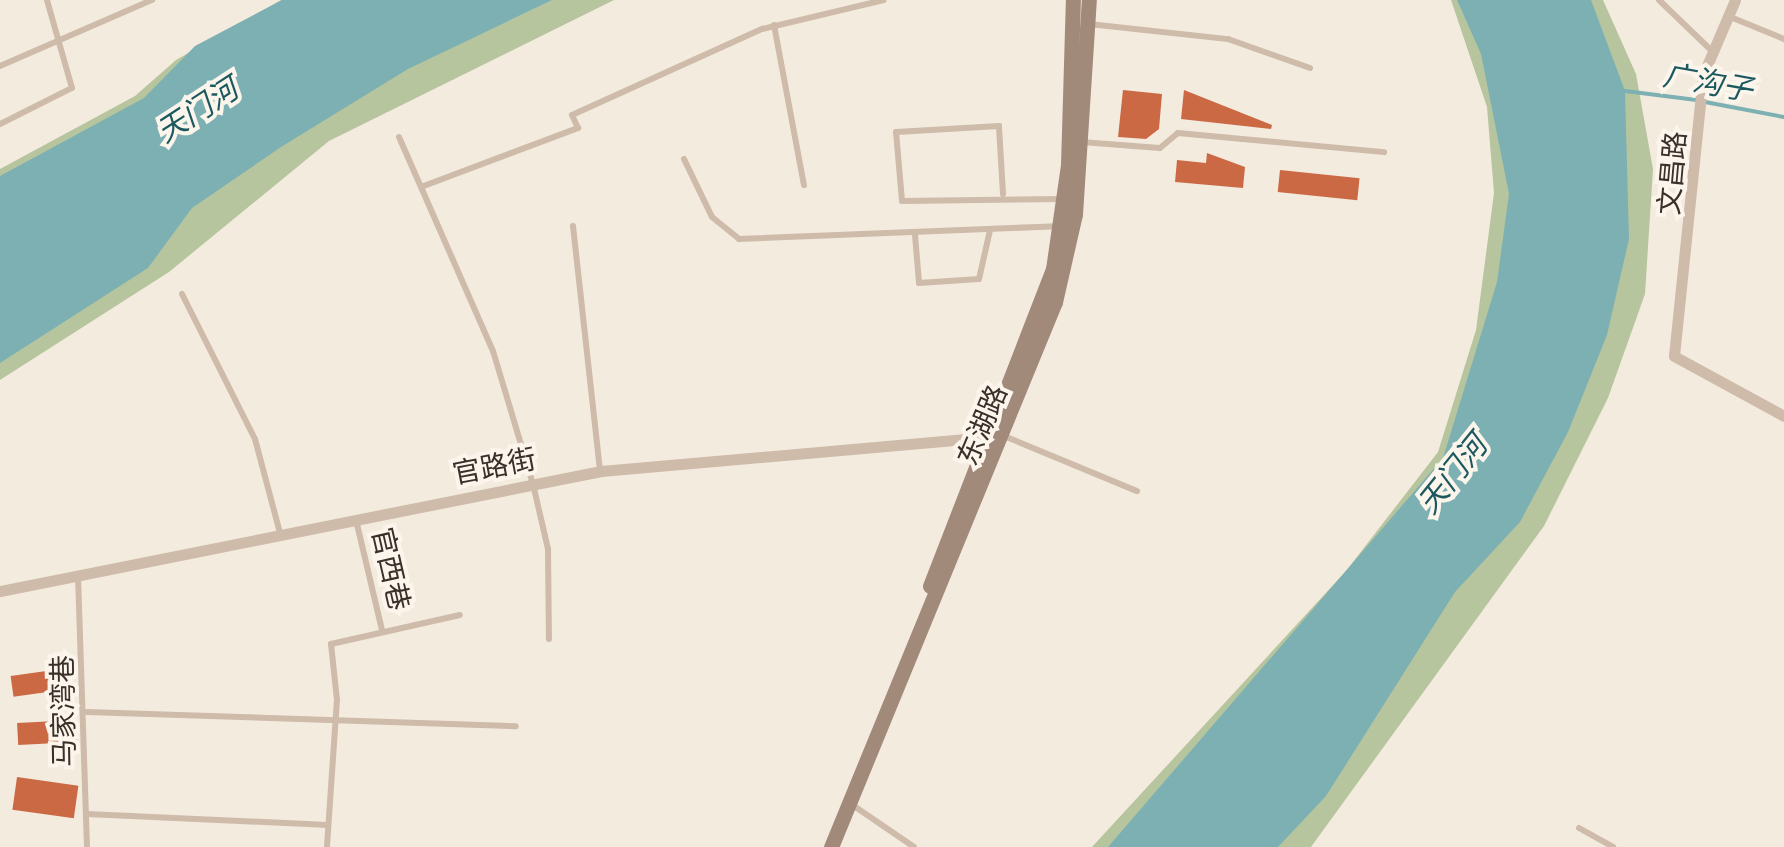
<!DOCTYPE html>
<meta charset="utf-8">
<style>
body{margin:0}
#map{position:relative;width:1784px;height:847px;overflow:hidden;background:#f4ebdf;font-family:"IBM Plex Sans","Noto Sans SC",sans-serif}
div>[style]{position:absolute}
.green>*{inset:0;background:#b7c59e}
.water>*{inset:0;background:#7cb0b3}
.stream>*{height:4px;margin:-2px;padding:0 2px;transform-origin:2px;border-radius:2px;background:#7cb0b3}
.building>*{inset:0;background:#cc6945;transform-origin:0 0}
.lane>*{height:6px;margin:-3px;padding:0 3px;transform-origin:3px;border-radius:3px;background:#cebbaa}
.street>*{height:11px;margin:-5.5px;padding:0 5.5px;transform-origin:5.5px;border-radius:5.5px;background:#cebbaa}
.secondary>*{height:15px;margin:-7.5px;padding:0 7.5px;transform-origin:7.5px;border-radius:7.5px;background:#a28a7b}
span{translate:-50% -50%;white-space:nowrap;text-align:center;line-height:1.15;-webkit-text-stroke:8px #fbf5ec;paint-order:stroke}
.street-label{font-size:28px;color:#3b2f2a}
.water-label{font-size:30px;color:#1c595f;font-style:italic}
</style>
<div id="map">
<div class="green">
<i style="clip-path:polygon(281px 0,614px 0,329px 141px,169px 272px,0 380px,0 169px,135px 96px,176px 60px)"></i>
<i style="clip-path:polygon(1451px 0,1603px 0,1636px 74px,1653px 169px,1645px 294px,1608px 398px,1544px 526px,1311px 847px,1092px 847px,1346px 571px,1438px 452px,1476px 330px,1494px 193px,1487px 107px)"></i>
</div>
<div class="water">
<i style="clip-path:polygon(282px 0,552px 0,408px 69px,281px 147px,192px 208px,148px 268px,0 363px,0 176px,144px 98px,195px 46px)"></i>
<i style="clip-path:polygon(1457px 0,1591px 0,1625px 91px,1629px 239px,1607px 335px,1568px 432px,1520px 522px,1455px 592px,1326px 796px,1278px 847px,1108px 847px,1443px 458px,1497px 282px,1509px 194px,1481px 54px)"></i>
</div>
<div class="stream">
<i style="left:1625px;top:91px;width:72px;rotate:7.2deg"></i>
<i style="left:1705px;top:102px;width:80px;rotate:10.8deg"></i>
</div>
<div class="building">
<i style="clip-path:polygon(1123px 90px,1162px 94px,1159px 129px,1146px 139px,1118px 137px)"></i>
<i style="clip-path:polygon(1184px 90px,1272px 125px,1271px 129px,1181px 119px)"></i>
<i style="clip-path:polygon(1207px 153px,1245px 167px,1243px 188px,1175px 182px,1177px 160px,1206px 163px)"></i>
<i style="left:1280px;top:170px;width:80px;height:22px;rotate:6deg"></i>
<i style="left:68px;top:668px;width:21px;height:58px;rotate:82deg"></i>
<i style="left:76px;top:720px;width:22px;height:59px;rotate:87deg"></i>
<i style="left:17px;top:777px;width:62px;height:33px;rotate:8deg"></i>
</div>
<div class="lane">
<i style="left:1659px;top:0;width:71px;rotate:43.9deg"></i>
<i style="left:1728px;top:16px;width:61px;rotate:22.3deg"></i>
<i style="left:1089px;top:24px;width:140px;rotate:6.2deg"></i>
<i style="left:1228px;top:39px;width:87px;rotate:19.5deg"></i>
<i style="left:774px;top:25px;width:163px;rotate:79.4deg"></i>
<i style="left:0;top:66px;width:166px;rotate:-23.5deg"></i>
<i style="left:0;top:124px;width:80px;rotate:-26.6deg"></i>
<i style="left:72px;top:88px;width:91px;rotate:-105.9deg"></i>
<i style="left:399px;top:137px;width:234px;rotate:66.3deg"></i>
<i style="left:493px;top:351px;width:139px;rotate:73.3deg"></i>
<i style="left:533px;top:484px;width:67px;rotate:77deg"></i>
<i style="left:548px;top:549px;width:90px;rotate:89.4deg"></i>
<i style="left:1081px;top:142px;width:79px;rotate:4.3deg"></i>
<i style="left:1160px;top:148px;width:23px;rotate:-40deg"></i>
<i style="left:1178px;top:133px;width:207px;rotate:5.3deg"></i>
<i style="left:684px;top:159px;width:64px;rotate:64.2deg"></i>
<i style="left:712px;top:217px;width:35px;rotate:39deg"></i>
<i style="left:739px;top:239px;width:318px;rotate:-2.3deg"></i>
<i style="left:421px;top:187px;width:168px;rotate:-20.6deg"></i>
<i style="left:578px;top:128px;width:14px;rotate:-115deg"></i>
<i style="left:572px;top:115px;width:209px;rotate:-24.4deg"></i>
<i style="left:762px;top:29px;width:125px;rotate:-13.4deg"></i>
<i style="left:1003px;top:194px;width:68px;rotate:-93.4deg"></i>
<i style="left:999px;top:126px;width:103px;rotate:176.7deg"></i>
<i style="left:896px;top:132px;width:69px;rotate:85deg"></i>
<i style="left:902px;top:201px;width:162px;rotate:-0.7deg"></i>
<i style="left:573px;top:226px;width:244px;rotate:83.7deg"></i>
<i style="left:915px;top:235px;width:48px;rotate:85.2deg"></i>
<i style="left:919px;top:283px;width:60px;rotate:-3.8deg"></i>
<i style="left:979px;top:279px;width:50px;rotate:-77.3deg"></i>
<i style="left:182px;top:294px;width:162px;rotate:63.3deg"></i>
<i style="left:255px;top:439px;width:97px;rotate:75.1deg"></i>
<i style="left:1004px;top:436px;width:144px;rotate:22.5deg"></i>
<i style="left:356px;top:520px;width:113px;rotate:76.7deg"></i>
<i style="left:78px;top:576px;width:271px;rotate:88.1deg"></i>
<i style="left:87px;top:712px;width:429px;rotate:1.9deg"></i>
<i style="left:851px;top:804px;width:76px;rotate:34.3deg"></i>
<i style="left:87px;top:814px;width:241px;rotate:2.6deg"></i>
<i style="left:1579px;top:828px;width:39px;rotate:29deg"></i>
<i style="left:327px;top:846px;width:146px;rotate:-86.1deg"></i>
<i style="left:337px;top:700px;width:56px;rotate:-96.1deg"></i>
<i style="left:331px;top:644px;width:132px;rotate:-12.7deg"></i>
</div>
<div class="street">
<i style="left:1735px;top:0;width:82px;rotate:113.1deg"></i>
<i style="left:1703px;top:75px;width:282px;rotate:95.9deg"></i>
<i style="left:1674px;top:356px;width:125px;rotate:28.6deg"></i>
<i style="left:0;top:591px;width:613px;rotate:-11.29deg"></i>
<i style="left:601px;top:471px;width:392px;rotate:-5deg"></i>
</div>
<div class="secondary">
<i style="left:930px;top:586px;width:340px;rotate:-68.8deg"></i>
<i style="left:1053px;top:269px;width:105px;rotate:-81.8deg"></i>
<i style="left:1068px;top:165px;width:165px;rotate:-88.3deg"></i>
<i style="left:831px;top:847px;width:589px;rotate:-67.66deg"></i>
<i style="left:1055px;top:302px;width:90px;rotate:-77.2deg"></i>
<i style="left:1075px;top:214px;width:214px;rotate:-86.3deg"></i>
</div>
<div class="street-label">
<span style="left:1672px;top:173px;rotate:-85deg">文昌路</span>
<span style="left:982px;top:425px;rotate:-67deg">东湖路</span>
<span style="left:494px;top:466px;rotate:-11deg">官路街</span>
<span style="left:391px;top:569px;rotate:77deg">官西巷</span>
<span style="left:63px;top:711px;rotate:-91deg">马家湾巷</span>
</div>
<div class="water-label">
<span style="left:1708px;top:82px;rotate:10deg">广沟子</span>
<span style="left:197px;top:110px;rotate:-33deg">天门河</span>
<span style="left:1452px;top:474px;rotate:-51deg">天门河</span>
</div>
</div>
